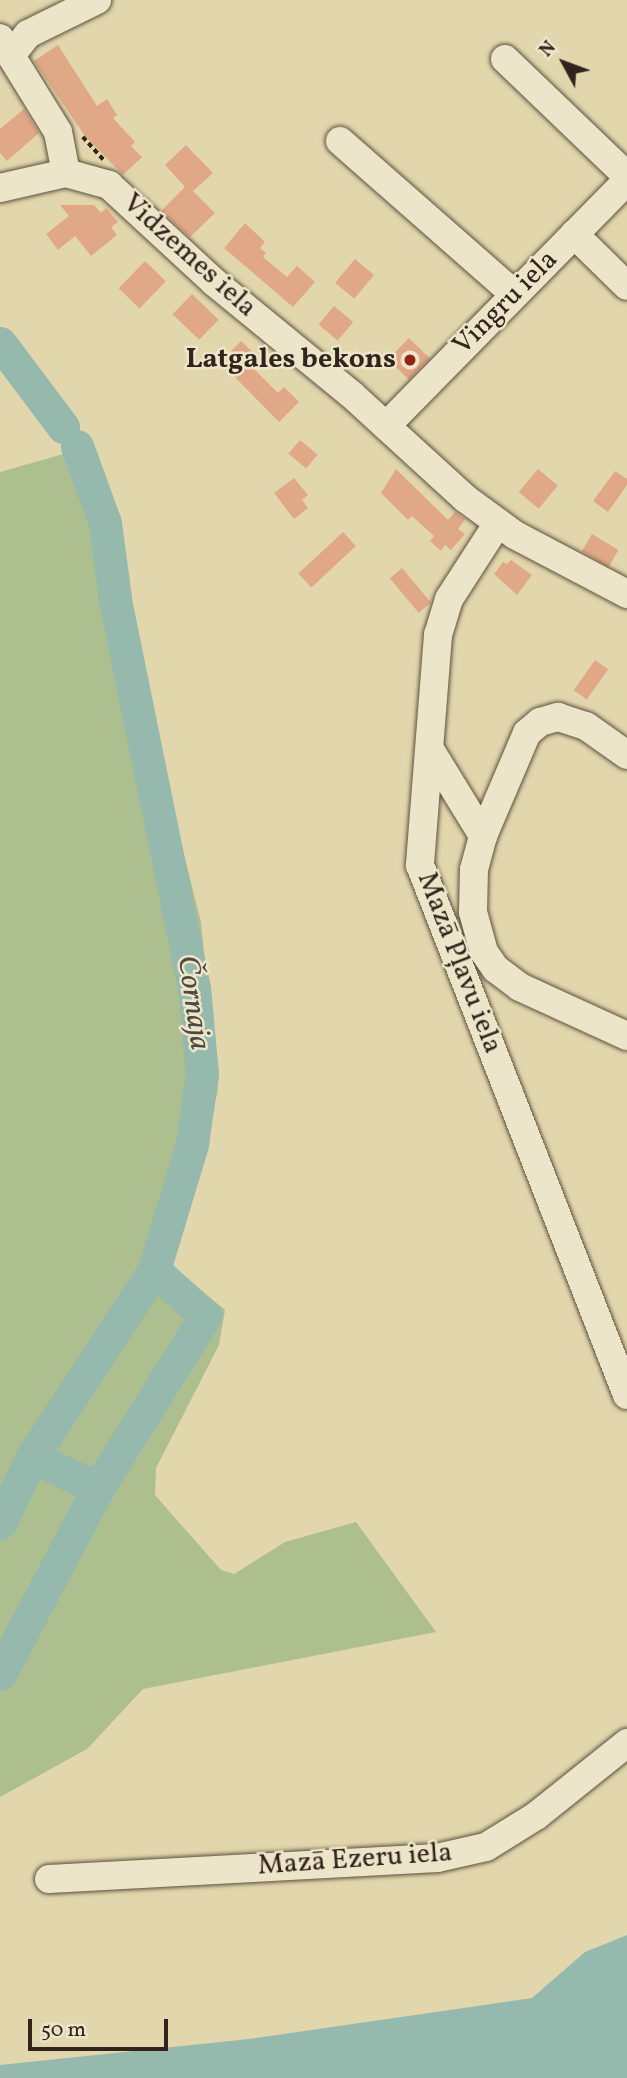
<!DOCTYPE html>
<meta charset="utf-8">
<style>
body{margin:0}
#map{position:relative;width:627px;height:2078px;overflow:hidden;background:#e2d7ac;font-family:Vollkorn,serif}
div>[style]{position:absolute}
.green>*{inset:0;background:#adbf8f}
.water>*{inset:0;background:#95b9ad}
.river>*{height:33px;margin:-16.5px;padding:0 16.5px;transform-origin:16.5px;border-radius:16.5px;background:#95b9ad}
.building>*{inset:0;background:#e1a887;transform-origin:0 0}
.path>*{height:3.5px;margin-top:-1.75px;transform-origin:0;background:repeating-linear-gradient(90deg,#32241c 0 5px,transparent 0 8.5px)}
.roads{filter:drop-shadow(0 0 2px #5e5140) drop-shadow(0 0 2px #5e5140)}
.minor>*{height:28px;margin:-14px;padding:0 14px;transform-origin:14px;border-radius:14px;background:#ece5c9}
.dots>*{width:19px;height:19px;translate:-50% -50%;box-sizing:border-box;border:4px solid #ece5c9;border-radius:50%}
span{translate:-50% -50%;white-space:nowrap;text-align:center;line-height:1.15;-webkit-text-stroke:5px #ece5c9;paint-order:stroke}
.street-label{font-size:28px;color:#32241c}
.poi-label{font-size:28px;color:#32241c;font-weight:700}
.right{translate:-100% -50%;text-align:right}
.water-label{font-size:30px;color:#4b4940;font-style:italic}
.north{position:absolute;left:529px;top:28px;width:70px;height:70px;-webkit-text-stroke:5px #ece5c9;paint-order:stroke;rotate:311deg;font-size:19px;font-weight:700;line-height:28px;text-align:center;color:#32241c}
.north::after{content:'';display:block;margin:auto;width:24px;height:32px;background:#32241c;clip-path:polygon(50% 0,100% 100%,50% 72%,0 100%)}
.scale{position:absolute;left:28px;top:2019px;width:140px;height:32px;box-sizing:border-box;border:4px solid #32241c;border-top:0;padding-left:9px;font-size:21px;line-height:24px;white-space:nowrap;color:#32241c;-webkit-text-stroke:5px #ece5c9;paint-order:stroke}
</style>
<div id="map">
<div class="green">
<i style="clip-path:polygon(88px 447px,118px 513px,151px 723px,201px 922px,218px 1091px,171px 1265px,225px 1310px,219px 1345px,156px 1468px,155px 1495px,221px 1570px,234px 1574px,285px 1542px,356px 1522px,436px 1632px,143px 1689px,87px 1749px,0 1797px,0 472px)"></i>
</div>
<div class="water">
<i style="clip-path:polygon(627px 1935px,627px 2078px,0 2078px,0 2065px,249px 2039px,532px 1998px,585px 1952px)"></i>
</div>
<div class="river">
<i style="left:0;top:343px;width:105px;rotate:53.1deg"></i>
<i style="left:32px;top:1457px;width:73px;rotate:25.2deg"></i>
<i style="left:0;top:1523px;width:73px;rotate:-64.1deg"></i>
<i style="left:32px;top:1457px;width:223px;rotate:-56.9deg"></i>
<i style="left:154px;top:1270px;width:132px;rotate:-73.2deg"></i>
<i style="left:192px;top:1144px;width:71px;rotate:-81.9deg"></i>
<i style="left:202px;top:1074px;width:86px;rotate:-95.3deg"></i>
<i style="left:194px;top:988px;width:398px;rotate:-101.5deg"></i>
<i style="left:115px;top:598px;width:76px;rotate:-97.6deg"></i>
<i style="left:105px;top:523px;width:82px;rotate:-110deg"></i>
<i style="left:0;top:1674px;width:210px;rotate:-62.2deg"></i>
<i style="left:98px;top:1488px;width:203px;rotate:-58.1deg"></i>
<i style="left:205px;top:1316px;width:69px;rotate:-138deg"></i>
</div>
<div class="building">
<i style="clip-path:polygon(58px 45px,97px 106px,107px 99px,117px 115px,113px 118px,135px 142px,131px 146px,142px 157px,123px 175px,85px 136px,34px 61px)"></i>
<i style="clip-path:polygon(24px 109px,39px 133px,7px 161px,0 153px,0 129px)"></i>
<i style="clip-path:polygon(186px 145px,213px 173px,193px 191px,215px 213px,190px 237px,161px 211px,185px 187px,165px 165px)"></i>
<i style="clip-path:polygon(60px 205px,94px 205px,101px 213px,106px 208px,118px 222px,111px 227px,117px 235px,91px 256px,75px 236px,58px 250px,46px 234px,69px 216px)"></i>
<i style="clip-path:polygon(245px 223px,265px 242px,260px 248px,266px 253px,263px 257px,287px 277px,297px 266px,315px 282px,293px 307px,224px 248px)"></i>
<i style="left:355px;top:259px;width:25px;height:31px;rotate:40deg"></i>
<i style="left:145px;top:261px;width:29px;height:38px;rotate:44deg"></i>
<i style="left:192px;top:294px;width:37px;height:28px;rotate:44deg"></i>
<i style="left:334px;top:306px;width:25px;height:24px;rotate:40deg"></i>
<i style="left:409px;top:338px;width:29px;height:30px;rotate:44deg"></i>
<i style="clip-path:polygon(241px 341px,261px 360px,253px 368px,278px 393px,284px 387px,299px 402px,279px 422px,220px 362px)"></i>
<i style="left:300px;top:440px;width:23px;height:18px;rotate:40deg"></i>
<i style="clip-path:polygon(396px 469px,448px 520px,455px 512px,465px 519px,458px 529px,465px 534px,451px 550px,445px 545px,441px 551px,430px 541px,434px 536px,412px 516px,408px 520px,381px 493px)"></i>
<i style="left:538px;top:469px;width:26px;height:30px;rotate:40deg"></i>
<i style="clip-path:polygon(615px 471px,627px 479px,627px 485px,608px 512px,593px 501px)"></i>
<i style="clip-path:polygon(294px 478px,308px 495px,302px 500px,308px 508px,294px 519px,274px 493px)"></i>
<i style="left:343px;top:532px;width:19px;height:61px;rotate:47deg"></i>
<i style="left:592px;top:534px;width:31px;height:20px;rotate:31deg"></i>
<i style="clip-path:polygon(511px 560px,532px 575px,517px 595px,494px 574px,503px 562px,507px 564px)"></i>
<i style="left:402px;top:568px;width:45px;height:16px;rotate:50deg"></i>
<i style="left:595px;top:660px;width:16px;height:37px;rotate:35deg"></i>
</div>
<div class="path">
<i style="left:83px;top:137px;width:31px;rotate:48deg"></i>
</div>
<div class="roads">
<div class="minor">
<i style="left:0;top:38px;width:110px;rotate:58.3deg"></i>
<i style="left:58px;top:132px;width:42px;rotate:79deg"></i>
<i style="left:13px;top:53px;width:24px;rotate:-52deg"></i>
<i style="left:28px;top:34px;width:77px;rotate:-26.2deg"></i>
<i style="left:505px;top:59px;width:169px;rotate:43.8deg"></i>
<i style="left:340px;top:141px;width:232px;rotate:41.3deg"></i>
<i style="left:0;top:188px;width:68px;rotate:-12.8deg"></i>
<i style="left:66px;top:173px;width:45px;rotate:15.6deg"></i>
<i style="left:109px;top:185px;width:143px;rotate:42.7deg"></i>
<i style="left:214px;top:282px;width:178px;rotate:39.3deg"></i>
<i style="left:352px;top:395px;width:154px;rotate:42.4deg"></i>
<i style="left:466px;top:499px;width:61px;rotate:36.3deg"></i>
<i style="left:515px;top:535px;width:127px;rotate:27.8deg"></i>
<i style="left:574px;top:234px;width:74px;rotate:44.5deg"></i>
<i style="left:386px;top:426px;width:344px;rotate:-45.5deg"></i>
<i style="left:498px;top:523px;width:90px;rotate:122.8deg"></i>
<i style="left:449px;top:599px;width:38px;rotate:107deg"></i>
<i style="left:438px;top:635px;width:231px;rotate:94.5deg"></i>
<i style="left:420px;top:865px;width:569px;rotate:68.67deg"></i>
<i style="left:431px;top:751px;width:100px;rotate:58.5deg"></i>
<i style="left:483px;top:836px;width:34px;rotate:105deg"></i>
<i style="left:474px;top:869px;width:43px;rotate:91.3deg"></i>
<i style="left:473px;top:912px;width:41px;rotate:74.6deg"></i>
<i style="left:484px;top:952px;width:21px;rotate:55deg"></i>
<i style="left:496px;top:969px;width:30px;rotate:37deg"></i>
<i style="left:520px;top:987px;width:118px;rotate:24.6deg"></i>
<i style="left:483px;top:836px;width:112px;rotate:-66.9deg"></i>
<i style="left:527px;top:733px;width:17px;rotate:-40deg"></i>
<i style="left:540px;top:722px;width:19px;rotate:-16deg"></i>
<i style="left:558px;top:717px;width:29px;rotate:18deg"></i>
<i style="left:586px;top:726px;width:50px;rotate:35.3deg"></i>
<i style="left:49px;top:1879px;width:389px;rotate:-3.1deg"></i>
<i style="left:437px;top:1858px;width:50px;rotate:-12.7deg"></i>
<i style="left:486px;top:1847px;width:59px;rotate:-31.8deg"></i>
<i style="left:536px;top:1816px;width:117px;rotate:-38.7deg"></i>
</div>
</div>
<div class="dots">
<i style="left:410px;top:360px;background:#8f2418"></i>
</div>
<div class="street-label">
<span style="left:189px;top:256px;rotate:42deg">Vidzemes iela</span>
<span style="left:506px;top:303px;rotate:-45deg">Vingru iela</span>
<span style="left:459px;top:963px;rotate:69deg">Mazā Pļavu iela</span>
<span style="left:355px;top:1860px;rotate:-4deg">Mazā Ezeru iela</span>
</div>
<div class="poi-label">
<span class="right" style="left:396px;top:360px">Latgales bekons</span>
</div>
<div class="water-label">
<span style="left:193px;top:1003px;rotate:82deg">Čornaja</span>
</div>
<div class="north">N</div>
<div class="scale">50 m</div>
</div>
